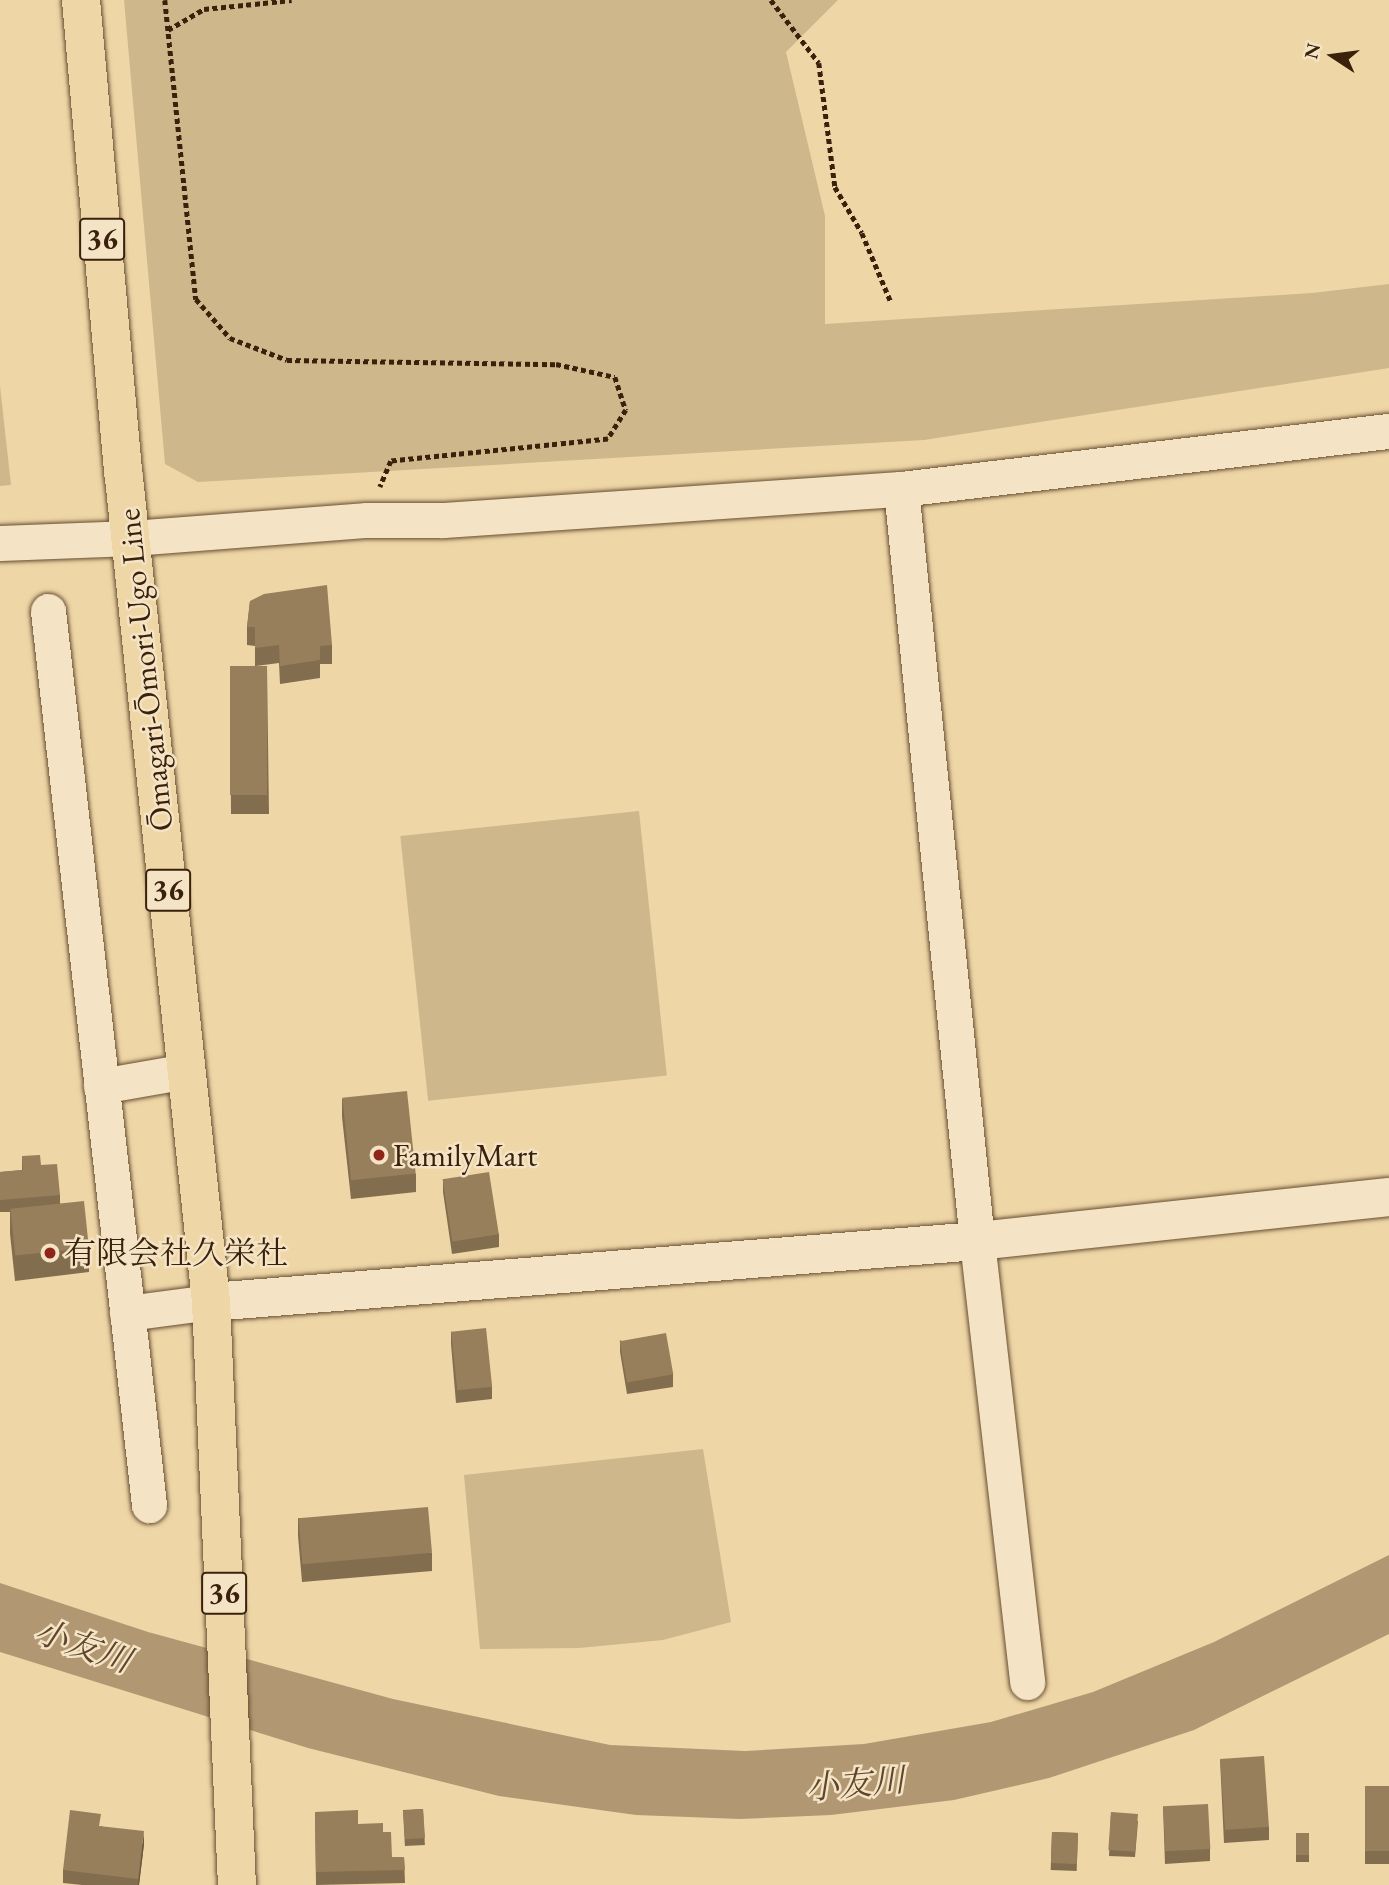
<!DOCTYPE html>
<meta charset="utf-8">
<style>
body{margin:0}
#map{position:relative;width:1389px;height:1885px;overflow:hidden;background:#eed6a6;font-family:"EB Garamond","Noto Serif JP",serif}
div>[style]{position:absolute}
.green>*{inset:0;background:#cfb78c;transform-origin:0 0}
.water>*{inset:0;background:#b19872}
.path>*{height:4.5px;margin-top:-2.25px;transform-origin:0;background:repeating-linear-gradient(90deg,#3a210c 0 5px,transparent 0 8.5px)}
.roads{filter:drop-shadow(0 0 2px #674e32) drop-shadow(0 0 2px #674e32)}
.street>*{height:35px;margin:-17.5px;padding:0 17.5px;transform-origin:17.5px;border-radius:17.5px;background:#f4e4c5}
.secondary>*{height:38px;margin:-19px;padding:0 19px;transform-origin:19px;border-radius:19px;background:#f4e4c5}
.primary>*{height:38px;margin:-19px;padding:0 19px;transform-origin:19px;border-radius:19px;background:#eed6a6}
.wall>*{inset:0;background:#836d4f;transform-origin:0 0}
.shaded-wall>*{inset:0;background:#6a5940}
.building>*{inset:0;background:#987f5c;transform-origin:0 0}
.dots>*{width:19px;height:19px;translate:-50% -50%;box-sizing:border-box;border:4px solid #f4e4c5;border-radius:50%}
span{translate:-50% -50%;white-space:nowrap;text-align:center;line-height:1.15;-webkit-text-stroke:5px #f4e4c5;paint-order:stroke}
.shield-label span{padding:2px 5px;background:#f4e4c5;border:2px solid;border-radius:5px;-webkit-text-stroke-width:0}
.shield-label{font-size:30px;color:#3a210c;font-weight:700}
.street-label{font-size:32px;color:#3a210c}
.poi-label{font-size:32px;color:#3a210c}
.left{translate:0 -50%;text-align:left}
.water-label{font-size:33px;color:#5e452b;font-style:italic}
.north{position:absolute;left:1298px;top:21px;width:70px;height:70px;-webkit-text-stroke:5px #f4e4c5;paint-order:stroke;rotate:283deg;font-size:19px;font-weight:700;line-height:28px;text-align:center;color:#3a210c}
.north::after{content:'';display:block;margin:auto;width:24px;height:32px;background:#3a210c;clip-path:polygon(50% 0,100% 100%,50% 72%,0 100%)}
</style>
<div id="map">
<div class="green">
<i style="clip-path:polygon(124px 0,838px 0,786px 52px,825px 216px,825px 324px,1312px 293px,1389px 284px,1389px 368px,924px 440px,198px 482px,165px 464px)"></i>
<i style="clip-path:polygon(0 386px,11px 485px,0 486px)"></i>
<i style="left:639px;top:811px;width:266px;height:240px;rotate:84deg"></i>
<i style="clip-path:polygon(703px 1449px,731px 1622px,663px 1640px,579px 1648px,480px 1649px,464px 1475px)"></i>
</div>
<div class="water">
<i style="clip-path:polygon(1389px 1555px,1389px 1634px,1194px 1730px,1049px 1778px,954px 1800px,831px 1815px,740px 1819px,636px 1815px,499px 1796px,308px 1748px,0 1652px,0 1583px,148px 1632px,393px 1699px,610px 1745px,745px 1751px,864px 1744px,991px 1722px,1093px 1692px,1214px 1642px)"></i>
</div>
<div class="path">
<i style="left:165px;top:0;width:301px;rotate:84.1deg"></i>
<i style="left:196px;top:299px;width:52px;rotate:48.9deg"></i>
<i style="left:230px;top:338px;width:61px;rotate:21.1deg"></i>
<i style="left:287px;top:360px;width:269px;rotate:0.9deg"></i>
<i style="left:556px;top:364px;width:60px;rotate:12.4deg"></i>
<i style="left:615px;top:377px;width:35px;rotate:72deg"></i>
<i style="left:626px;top:410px;width:34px;rotate:122deg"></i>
<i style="left:608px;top:439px;width:218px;rotate:174.2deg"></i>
<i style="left:391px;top:461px;width:28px;rotate:113deg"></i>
<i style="left:771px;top:0;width:79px;rotate:52.7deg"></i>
<i style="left:819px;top:63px;width:125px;rotate:82.6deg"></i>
<i style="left:835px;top:187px;width:53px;rotate:59.6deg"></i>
<i style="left:862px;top:233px;width:75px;rotate:67.2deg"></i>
<i style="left:168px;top:30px;width:42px;rotate:-30.3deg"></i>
<i style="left:204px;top:9px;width:88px;rotate:-5.8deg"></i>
</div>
<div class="roads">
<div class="street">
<i style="left:901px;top:489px;width:756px;rotate:84.23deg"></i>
<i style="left:977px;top:1241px;width:444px;rotate:83.5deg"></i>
<i style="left:0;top:543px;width:132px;rotate:-2.2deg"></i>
<i style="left:132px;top:538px;width:236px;rotate:-4.4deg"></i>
<i style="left:367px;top:520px;width:76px"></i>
<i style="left:443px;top:520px;width:459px;rotate:-3.9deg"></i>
<i style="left:901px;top:489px;width:491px;rotate:-6.8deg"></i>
<i style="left:48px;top:611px;width:900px;rotate:83.55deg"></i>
<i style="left:101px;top:1086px;width:87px;rotate:-9.9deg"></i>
<i style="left:127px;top:1313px;width:85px;rotate:-7.5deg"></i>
</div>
<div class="secondary">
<i style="left:211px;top:1302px;width:768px;rotate:-4.55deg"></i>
<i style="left:977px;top:1241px;width:414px;rotate:-6.1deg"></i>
</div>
<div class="primary">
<i style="left:81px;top:0;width:480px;rotate:84.9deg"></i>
<i style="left:124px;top:478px;width:829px;rotate:83.97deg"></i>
<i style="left:211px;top:1302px;width:584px;rotate:87.45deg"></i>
</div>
</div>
<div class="wall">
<i style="clip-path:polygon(250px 601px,332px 645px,332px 664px,320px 664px,320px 678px,280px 684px,279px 663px,256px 666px,267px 666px,269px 814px,231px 814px,230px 666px,255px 666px,255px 646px,247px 645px,247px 627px)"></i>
<i style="clip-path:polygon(342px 1098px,416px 1174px,416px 1192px,351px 1199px,342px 1117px)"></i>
<i style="clip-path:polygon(22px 1156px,41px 1165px,60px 1195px,60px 1203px,89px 1248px,89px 1272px,15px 1281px,10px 1234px,10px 1212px,0 1212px,0 1172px,22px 1170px)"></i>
<i style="clip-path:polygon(443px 1179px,499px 1234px,499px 1247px,452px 1254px,443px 1192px)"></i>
<i style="clip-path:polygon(451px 1331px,492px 1387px,492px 1399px,456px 1403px,451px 1344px)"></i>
<i style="clip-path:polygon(620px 1340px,673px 1374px,673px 1387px,627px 1394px,620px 1352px)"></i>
<i style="clip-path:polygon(298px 1518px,432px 1553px,432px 1571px,302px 1582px,298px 1536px)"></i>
<i style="clip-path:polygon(1220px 1759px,1269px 1827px,1269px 1840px,1224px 1843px)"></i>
<i style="left:1365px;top:1786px;width:24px;height:78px"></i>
<i style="clip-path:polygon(1163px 1806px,1210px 1849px,1210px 1861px,1165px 1864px)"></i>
<i style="left:423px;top:1809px;width:36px;height:20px;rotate:87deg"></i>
<i style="clip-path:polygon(315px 1812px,358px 1824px,383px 1832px,392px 1857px,404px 1857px,405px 1883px,316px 1885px)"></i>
<i style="clip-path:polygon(1111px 1812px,1138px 1821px,1135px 1857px,1109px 1856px)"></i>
<i style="clip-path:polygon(101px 1826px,144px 1844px,139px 1885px,82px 1885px,63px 1883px,63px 1870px)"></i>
<i style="left:1052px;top:1832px;width:26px;height:38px;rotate:2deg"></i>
<i style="left:1296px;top:1833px;width:13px;height:29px"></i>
</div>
<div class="shaded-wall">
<i style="clip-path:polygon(144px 1831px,144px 1844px,139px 1885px,138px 1885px)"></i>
</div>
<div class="building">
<i style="clip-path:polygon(327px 585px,332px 645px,320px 646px,320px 660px,280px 666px,279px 645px,255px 648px,255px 627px,247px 627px,250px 601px,264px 594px)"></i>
<i style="left:230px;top:666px;width:37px;height:129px"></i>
<i style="left:407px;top:1091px;width:83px;height:65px;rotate:84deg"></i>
<i style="clip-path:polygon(40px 1155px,41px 1165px,57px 1164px,60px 1195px,0 1200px,0 1172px,23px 1170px,22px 1156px)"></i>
<i style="left:489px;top:1172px;width:63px;height:47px;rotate:81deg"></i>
<i style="left:84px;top:1201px;width:47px;height:74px;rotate:84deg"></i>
<i style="left:486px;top:1328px;width:59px;height:35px;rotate:84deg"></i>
<i style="left:666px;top:1333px;width:42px;height:47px;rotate:80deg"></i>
<i style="left:428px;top:1507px;width:46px;height:130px;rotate:85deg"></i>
<i style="left:1264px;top:1756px;width:71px;height:44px;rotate:86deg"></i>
<i style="left:1365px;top:1786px;width:24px;height:65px"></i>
<i style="left:1208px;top:1804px;width:45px;height:45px;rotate:87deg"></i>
<i style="left:423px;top:1809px;width:29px;height:20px;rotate:86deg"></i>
<i style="clip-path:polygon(70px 1810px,101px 1814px,99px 1826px,144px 1831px,138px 1879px,63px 1870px)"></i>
<i style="clip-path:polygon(358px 1810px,358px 1824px,383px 1823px,383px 1832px,391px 1832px,392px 1857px,404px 1857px,405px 1870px,316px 1872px,315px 1812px)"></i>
<i style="left:1111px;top:1812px;width:27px;height:38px;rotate:4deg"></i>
<i style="left:1052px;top:1832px;width:26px;height:31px;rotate:2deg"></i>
<i style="left:1296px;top:1833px;width:13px;height:22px"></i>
</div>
<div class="dots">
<i style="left:379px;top:1155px;background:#8f2418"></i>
<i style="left:50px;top:1253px;background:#8f2418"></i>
</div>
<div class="shield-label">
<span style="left:102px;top:239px">36</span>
<span style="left:168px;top:890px">36</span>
<span style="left:224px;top:1593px">36</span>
</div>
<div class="street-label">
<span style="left:145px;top:670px;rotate:-96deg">Ōmagari-Ōmori-Ugo Line</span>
</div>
<div class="poi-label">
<span class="left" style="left:393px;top:1155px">FamilyMart</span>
<span class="left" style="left:64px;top:1253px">有限会社久栄社</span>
</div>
<div class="water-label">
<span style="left:83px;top:1646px;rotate:19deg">小友川</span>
<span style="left:855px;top:1784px;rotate:-5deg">小友川</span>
</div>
<div class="north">N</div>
</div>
